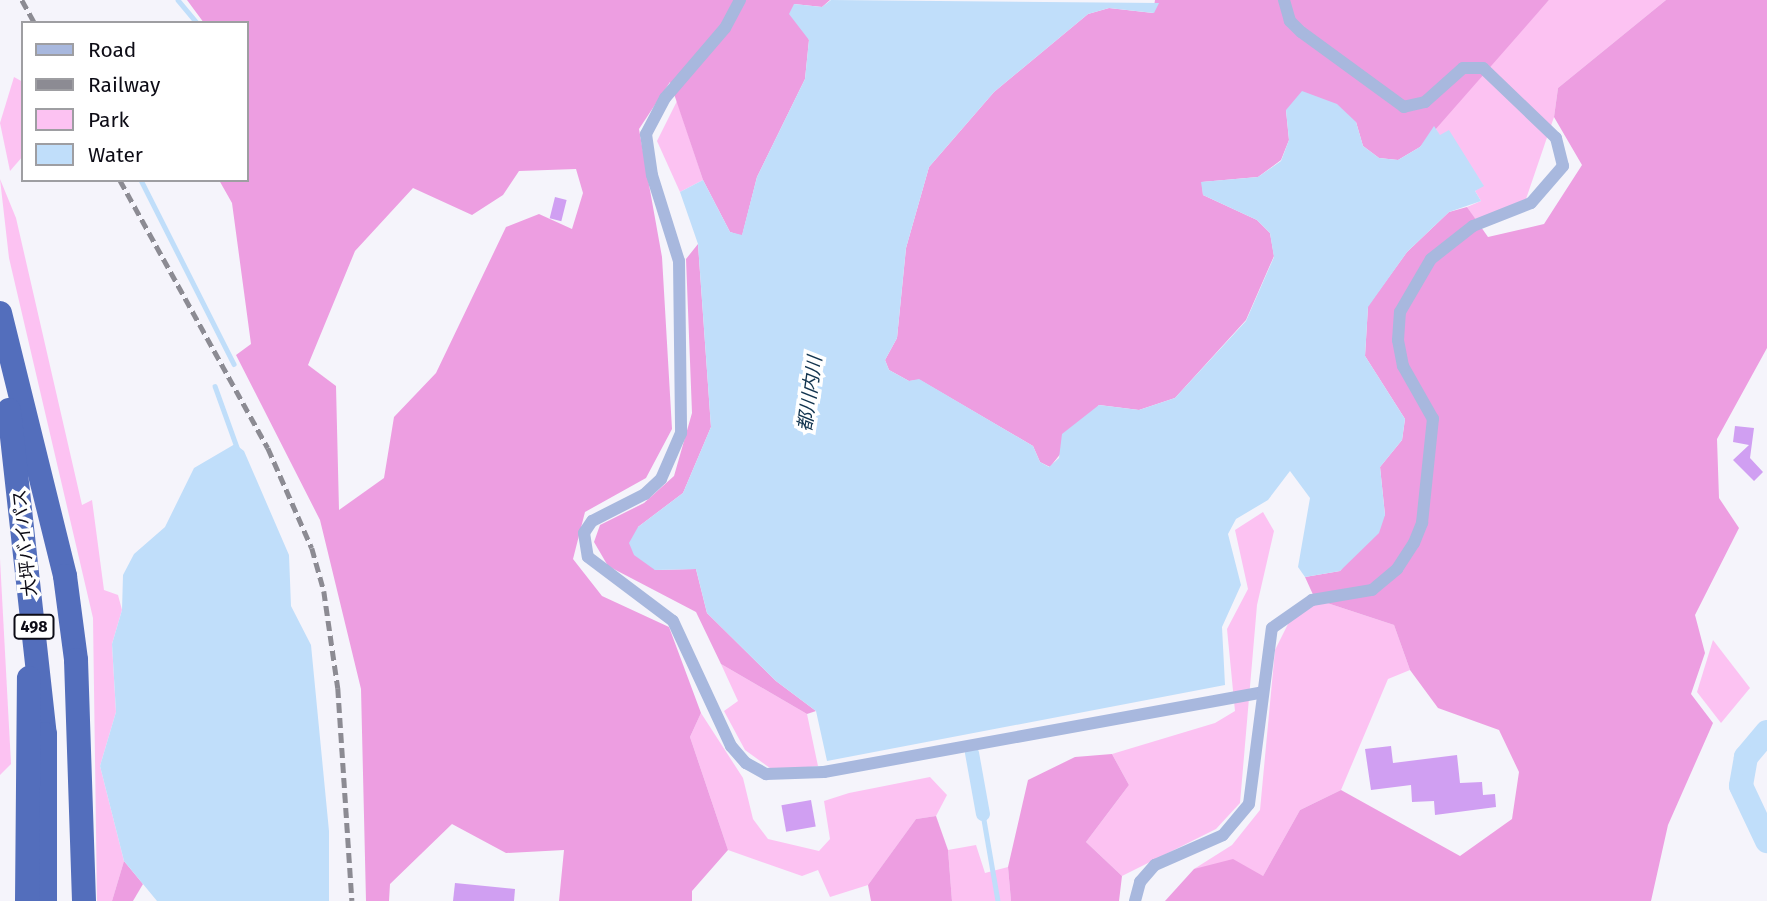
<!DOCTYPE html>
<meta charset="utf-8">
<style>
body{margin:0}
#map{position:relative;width:1767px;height:901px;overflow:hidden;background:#f5f4fb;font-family:"Fira Sans","Noto Sans JP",sans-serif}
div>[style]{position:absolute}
.green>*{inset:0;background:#fcc2f2}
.forest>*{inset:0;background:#ed9ee1}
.water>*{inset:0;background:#c0defa}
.stream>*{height:4.5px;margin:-2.25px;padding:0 2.25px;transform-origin:2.25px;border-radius:2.25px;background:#c0defa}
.canal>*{height:14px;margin:-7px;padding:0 7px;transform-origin:7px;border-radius:7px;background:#c0defa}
.river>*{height:24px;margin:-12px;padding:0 12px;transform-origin:12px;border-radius:12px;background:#c0defa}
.building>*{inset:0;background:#d09ff2;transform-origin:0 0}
.street>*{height:12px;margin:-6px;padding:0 6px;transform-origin:6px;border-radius:6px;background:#a8b8de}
.highway>*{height:24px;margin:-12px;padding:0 12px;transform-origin:12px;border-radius:12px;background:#536ebc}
.rail>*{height:4.5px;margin-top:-2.25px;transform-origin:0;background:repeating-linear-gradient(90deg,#8c8b93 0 10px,transparent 0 15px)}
span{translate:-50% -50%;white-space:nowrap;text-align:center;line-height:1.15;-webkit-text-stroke:7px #fff;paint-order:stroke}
.shield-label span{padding:2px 5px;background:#fff;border:2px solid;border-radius:5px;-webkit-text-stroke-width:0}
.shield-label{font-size:16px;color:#0d0c16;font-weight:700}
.street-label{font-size:18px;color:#0d0c16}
.water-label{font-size:19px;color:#11334e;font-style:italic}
.legend{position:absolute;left:21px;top:21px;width:228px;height:161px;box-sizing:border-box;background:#fff;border:2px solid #9e9ea2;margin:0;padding:9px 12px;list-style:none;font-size:21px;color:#0d0c16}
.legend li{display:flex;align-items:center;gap:14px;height:35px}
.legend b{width:35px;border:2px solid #9e9ea2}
</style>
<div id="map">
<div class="green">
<i style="clip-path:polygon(1549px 0,1666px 0,1558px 88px,1554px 117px,1526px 199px,1475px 220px,1467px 207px,1481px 201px,1475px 191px,1483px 185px,1448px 131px,1440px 136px,1434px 126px)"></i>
<i style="clip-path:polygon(14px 77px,23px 82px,23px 156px,10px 171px,0 123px)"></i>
<i style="clip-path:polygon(677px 101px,703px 180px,680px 192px,657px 141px)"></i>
<i style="clip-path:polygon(0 179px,16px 218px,82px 505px,92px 500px,104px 590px,118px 595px,122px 610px,112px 644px,116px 712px,100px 766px,124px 861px,112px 901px,97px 901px,93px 618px,9px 258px)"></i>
<i style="clip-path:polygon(1263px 512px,1274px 531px,1257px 605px,1240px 803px,1216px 829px,1122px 876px,1086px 842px,1129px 785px,1112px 754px,1215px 723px,1235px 711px,1227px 629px,1248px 589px,1235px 530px)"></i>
<i style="clip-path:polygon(0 559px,11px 764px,0 775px)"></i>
<i style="clip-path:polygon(1315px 599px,1394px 625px,1410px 670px,1388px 679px,1341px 790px,1300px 810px,1263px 876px,1194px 869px,1232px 845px,1260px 810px,1275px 650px,1290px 620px)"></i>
<i style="clip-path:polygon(1713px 640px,1750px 688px,1721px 723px,1697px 692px)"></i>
<i style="clip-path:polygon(721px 664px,807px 714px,818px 766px,774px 771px,745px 750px,724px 711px,738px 701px)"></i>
<i style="clip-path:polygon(701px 713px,743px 778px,753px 819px,768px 839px,819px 851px,830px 839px,824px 801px,849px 793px,930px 777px,947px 795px,936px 816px,916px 819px,868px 885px,830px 897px,818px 870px,802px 876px,728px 850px,690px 737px)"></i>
<i style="clip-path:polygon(976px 845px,985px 873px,1008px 867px,1011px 901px,952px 901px,948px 850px)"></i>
</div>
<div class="forest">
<i style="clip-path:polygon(evenodd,187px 0,830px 0,822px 7px,794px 4px,809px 40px,805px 79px,757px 177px,742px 236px,730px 232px,703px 180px,670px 82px,639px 129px,662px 257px,672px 429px,646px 478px,585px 512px,573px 559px,602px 596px,669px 627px,701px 713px,690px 737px,728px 850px,692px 891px,692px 901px,559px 901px,564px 850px,506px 853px,452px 824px,390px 884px,389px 901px,366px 901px,361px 689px,320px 520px,236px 355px,251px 344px,232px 203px,219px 180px,247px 180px,247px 23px,204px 23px,187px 0,576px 169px,583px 193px,572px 229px,539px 214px,506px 227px,436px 373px,394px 417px,384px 478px,339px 510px,336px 386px,308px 365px,355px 251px,413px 188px,472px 215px,503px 195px,519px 171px,576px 169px)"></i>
<i style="clip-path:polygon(1155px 0,1549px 0,1420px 147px,1398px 160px,1379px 158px,1363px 146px,1356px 122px,1286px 110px,1289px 140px,1281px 160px,1258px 177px,1202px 182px,1203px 195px,1257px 220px,1270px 233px,1274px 256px,1246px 320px,1175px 398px,1139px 410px,1099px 405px,1050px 467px,1040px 462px,1033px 446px,920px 380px,909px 381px,889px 370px,885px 360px,897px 338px,906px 248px,929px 167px,994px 92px,1088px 14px,1109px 8px,1153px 13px)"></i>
<i style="clip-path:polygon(1666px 0,1767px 0,1767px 348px,1717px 439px,1719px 498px,1739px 528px,1695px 615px,1705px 653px,1691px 694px,1713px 723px,1668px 825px,1651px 901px,1165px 901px,1194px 869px,1233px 859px,1263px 876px,1300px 810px,1341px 790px,1460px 856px,1512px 819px,1519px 772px,1499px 730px,1438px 708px,1410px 670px,1394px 625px,1315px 599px,1305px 577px,1340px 571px,1385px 515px,1380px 467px,1402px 440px,1405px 419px,1365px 356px,1368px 306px,1407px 252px,1449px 212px,1467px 207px,1488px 237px,1544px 224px,1582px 165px,1554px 117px,1558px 88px)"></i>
<i style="clip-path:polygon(698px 244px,711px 427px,683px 493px,638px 527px,655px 570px,696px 569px,707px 613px,776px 681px,816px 711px,807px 714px,721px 664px,696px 612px,608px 566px,594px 542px,600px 525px,644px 503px,674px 476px,692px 413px,686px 259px)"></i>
<i style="clip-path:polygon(1112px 754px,1129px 785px,1086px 842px,1122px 876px,1119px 901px,1011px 901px,1008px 867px,1028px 780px,1075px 757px)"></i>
<i style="clip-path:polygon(936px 816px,948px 850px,952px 901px,871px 901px,868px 885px,916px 819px)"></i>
<i style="clip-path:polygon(124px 861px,143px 884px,133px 901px,112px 901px)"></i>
</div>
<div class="water">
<i style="clip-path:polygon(831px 0,1159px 3px,1154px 13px,1109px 8px,1088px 14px,994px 92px,929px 167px,906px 248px,897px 338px,885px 360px,889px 370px,909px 381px,919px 379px,1033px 446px,1040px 462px,1049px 467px,1059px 458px,1062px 434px,1099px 405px,1139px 410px,1175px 398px,1246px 321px,1274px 257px,1270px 233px,1257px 220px,1203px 195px,1201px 182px,1258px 177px,1281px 161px,1289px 140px,1286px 110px,1302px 91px,1337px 104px,1356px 122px,1363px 146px,1379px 158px,1398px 160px,1420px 147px,1434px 126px,1440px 135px,1449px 130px,1484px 186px,1475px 191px,1481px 201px,1449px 212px,1407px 252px,1368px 307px,1365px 356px,1405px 419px,1402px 440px,1380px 467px,1385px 515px,1379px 533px,1340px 571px,1305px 577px,1298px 567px,1310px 498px,1290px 471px,1268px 500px,1236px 519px,1228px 534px,1241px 585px,1222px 627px,1225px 685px,827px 761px,816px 711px,776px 681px,707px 613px,696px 569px,655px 570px,634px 555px,629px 543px,638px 527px,683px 493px,711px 427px,698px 244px,680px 192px,703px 180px,730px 232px,742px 235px,757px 177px,805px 79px,809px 40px,789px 14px,794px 4px,822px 7px)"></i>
<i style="clip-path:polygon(235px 444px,244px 451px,289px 555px,291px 606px,311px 645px,329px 831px,329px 901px,157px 901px,124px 861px,100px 766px,116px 712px,112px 644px,122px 610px,123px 575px,134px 554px,165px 527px,194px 468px)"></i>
</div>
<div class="stream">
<i style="left:178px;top:0;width:30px;rotate:50deg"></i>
<i style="left:141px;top:180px;width:206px;rotate:63.2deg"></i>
<i style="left:215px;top:386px;width:68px;rotate:70.2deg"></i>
<i style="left:983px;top:814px;width:88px;rotate:80.2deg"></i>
</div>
<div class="canal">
<i style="left:972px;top:753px;width:62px;rotate:79.8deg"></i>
</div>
<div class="river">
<i style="left:1767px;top:732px;width:33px;rotate:130deg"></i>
<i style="left:1746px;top:757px;width:29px;rotate:100deg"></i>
<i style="left:1741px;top:786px;width:61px;rotate:64.7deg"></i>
</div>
<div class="building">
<i style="left:555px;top:197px;width:12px;height:22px;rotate:14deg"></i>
<i style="clip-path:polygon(1735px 426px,1754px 428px,1750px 458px,1763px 472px,1754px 481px,1733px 460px,1749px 445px,1733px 442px)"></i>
<i style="clip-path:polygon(1391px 746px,1393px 763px,1457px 755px,1460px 783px,1482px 782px,1483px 795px,1495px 794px,1496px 807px,1435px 815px,1434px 801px,1412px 802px,1411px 785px,1371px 790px,1365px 749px)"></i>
<i style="left:811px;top:800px;width:27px;height:30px;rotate:80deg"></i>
<i style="clip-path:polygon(455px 883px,515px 889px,514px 901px,453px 901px)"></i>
</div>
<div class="street">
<i style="left:740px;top:0;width:32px;rotate:118deg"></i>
<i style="left:725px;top:28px;width:92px;rotate:130.6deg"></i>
<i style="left:665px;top:98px;width:41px;rotate:117.8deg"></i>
<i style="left:646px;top:134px;width:41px;rotate:81.7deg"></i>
<i style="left:652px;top:175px;width:90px;rotate:72.6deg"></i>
<i style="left:679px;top:261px;width:172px;rotate:89.3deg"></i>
<i style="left:681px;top:433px;width:50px;rotate:113.5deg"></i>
<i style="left:661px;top:479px;width:22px;rotate:137deg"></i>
<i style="left:645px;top:494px;width:59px;rotate:153deg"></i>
<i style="left:592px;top:521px;width:14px;rotate:124deg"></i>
<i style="left:584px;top:533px;width:24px;rotate:81deg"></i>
<i style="left:588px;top:557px;width:106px;rotate:37deg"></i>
<i style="left:673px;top:621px;width:138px;rotate:65.1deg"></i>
<i style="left:731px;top:746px;width:23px;rotate:49deg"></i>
<i style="left:746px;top:763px;width:23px;rotate:29deg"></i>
<i style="left:766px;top:774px;width:58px;rotate:-2deg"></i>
<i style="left:824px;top:772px;width:446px;rotate:-10.3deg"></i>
<i style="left:1135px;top:901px;width:20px;rotate:-75deg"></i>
<i style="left:1140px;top:882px;width:23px;rotate:-49deg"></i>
<i style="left:1155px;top:865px;width:74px;rotate:-23.8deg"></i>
<i style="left:1223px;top:835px;width:40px;rotate:-50deg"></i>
<i style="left:1249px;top:804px;width:177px;rotate:-82.6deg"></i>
<i style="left:1272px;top:628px;width:49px;rotate:-35deg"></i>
<i style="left:1312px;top:600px;width:61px;rotate:-9.5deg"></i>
<i style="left:1372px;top:590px;width:33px;rotate:-40deg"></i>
<i style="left:1397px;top:569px;width:31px;rotate:-57deg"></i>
<i style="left:1414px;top:543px;width:22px;rotate:-68deg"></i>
<i style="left:1422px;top:523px;width:105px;rotate:-84deg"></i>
<i style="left:1433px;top:419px;width:61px;rotate:-119.5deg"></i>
<i style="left:1403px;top:366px;width:26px;rotate:-101deg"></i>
<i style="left:1398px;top:340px;width:28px;rotate:-86deg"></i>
<i style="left:1400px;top:312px;width:61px;rotate:-59.7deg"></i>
<i style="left:1431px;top:259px;width:53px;rotate:-38.2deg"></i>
<i style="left:1473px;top:226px;width:62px;rotate:-21.6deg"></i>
<i style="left:1531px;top:203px;width:49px;rotate:-49.1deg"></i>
<i style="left:1563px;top:166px;width:29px;rotate:-104deg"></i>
<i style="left:1556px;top:138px;width:101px;rotate:-136.2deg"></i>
<i style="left:1483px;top:68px;width:20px;rotate:180deg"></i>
<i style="left:1463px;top:68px;width:51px;rotate:138.2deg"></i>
<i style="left:1425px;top:102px;width:22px;rotate:167deg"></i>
<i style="left:1404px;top:107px;width:127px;rotate:-143.9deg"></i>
<i style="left:1301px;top:32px;width:16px;rotate:-135deg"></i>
<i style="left:1290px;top:21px;width:22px;rotate:-106deg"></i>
</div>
<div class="highway">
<i style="left:0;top:313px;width:271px;rotate:76.1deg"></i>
<i style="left:65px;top:576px;width:85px;rotate:82.5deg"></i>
<i style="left:76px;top:660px;width:241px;rotate:88.1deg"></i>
<i style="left:9px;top:410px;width:326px;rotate:83.7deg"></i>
<i style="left:45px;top:734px;width:167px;rotate:90deg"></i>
<i style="left:27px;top:901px;width:223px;rotate:-89.5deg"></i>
</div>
<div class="rail">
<i style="left:22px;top:0;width:26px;rotate:61deg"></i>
<i style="left:120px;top:180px;width:306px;rotate:61.1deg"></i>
<i style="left:268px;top:448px;width:109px;rotate:66.3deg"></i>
<i style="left:312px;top:548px;width:45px;rotate:74.4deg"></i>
<i style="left:324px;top:591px;width:98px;rotate:81.8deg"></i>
<i style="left:338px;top:688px;width:213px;rotate:86.2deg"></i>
</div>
<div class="shield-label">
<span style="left:34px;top:627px">498</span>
</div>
<div class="street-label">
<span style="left:25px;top:543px;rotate:-96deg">大坪バイパス</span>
</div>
<div class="water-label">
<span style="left:810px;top:394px;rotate:-82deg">都川内川</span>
</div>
<ul class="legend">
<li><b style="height:9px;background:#a8b8de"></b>Road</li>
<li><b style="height:9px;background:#8c8b93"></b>Railway</li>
<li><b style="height:19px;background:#fcc2f2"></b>Park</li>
<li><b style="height:19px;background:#c0defa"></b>Water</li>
</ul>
</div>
